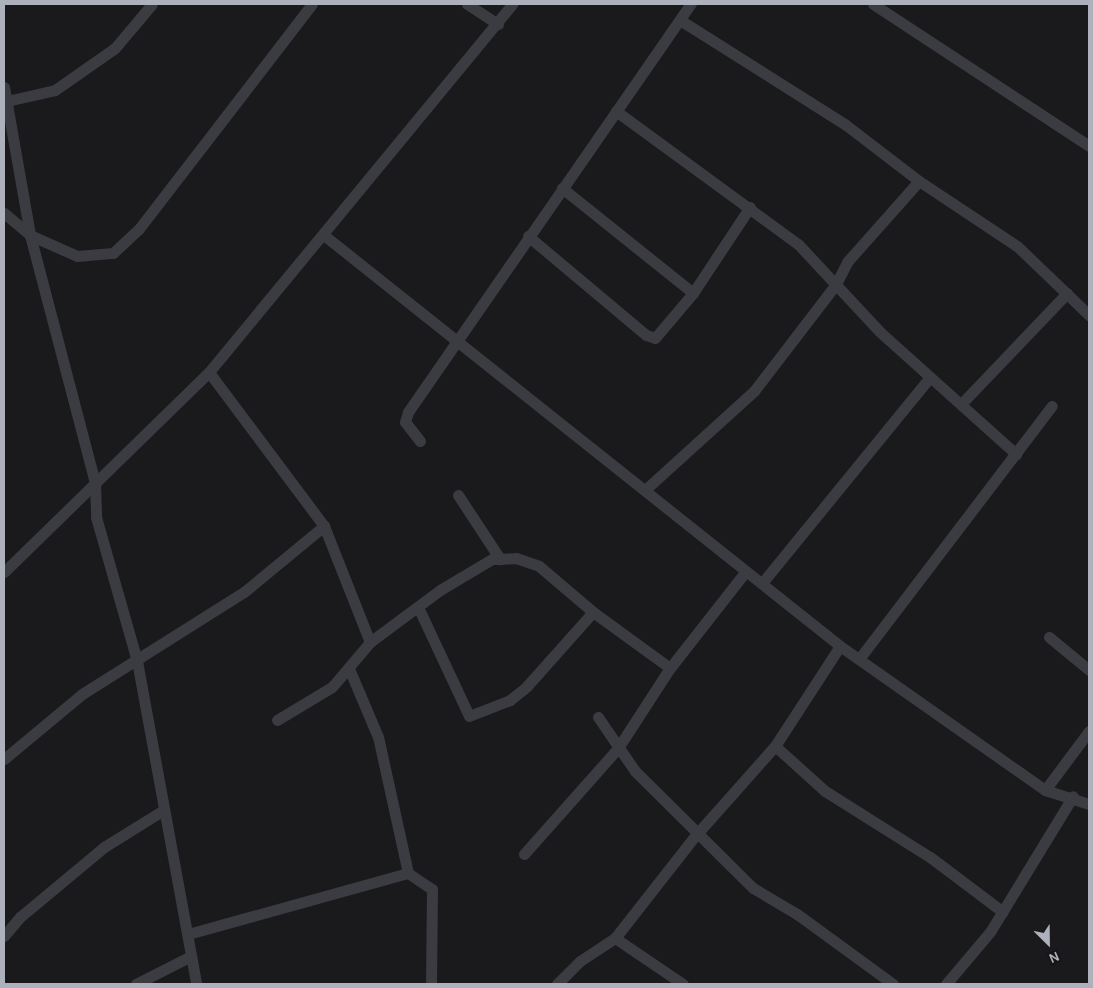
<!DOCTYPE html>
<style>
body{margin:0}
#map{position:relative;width:1093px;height:988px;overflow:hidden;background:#1a1a1c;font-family:Karla,sans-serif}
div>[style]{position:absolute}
.minor>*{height:11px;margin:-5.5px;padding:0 5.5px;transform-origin:5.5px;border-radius:5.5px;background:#3b3c41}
span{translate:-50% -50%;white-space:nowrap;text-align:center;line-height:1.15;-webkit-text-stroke:4.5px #151517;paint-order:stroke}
.frame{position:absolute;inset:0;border:5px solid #acb1bc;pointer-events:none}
.north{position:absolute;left:1023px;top:918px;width:50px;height:50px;-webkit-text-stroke:4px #151517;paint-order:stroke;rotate:157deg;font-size:14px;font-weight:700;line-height:20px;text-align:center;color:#acb1bc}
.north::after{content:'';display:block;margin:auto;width:18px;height:22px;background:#acb1bc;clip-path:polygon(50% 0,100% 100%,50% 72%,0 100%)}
</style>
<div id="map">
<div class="minor">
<i style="left:467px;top:4px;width:37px;rotate:33deg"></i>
<i style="left:873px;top:4px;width:258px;rotate:33.3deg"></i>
<i style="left:680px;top:20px;width:196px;rotate:32.3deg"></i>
<i style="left:846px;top:125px;width:92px;rotate:37.5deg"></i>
<i style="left:919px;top:181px;width:118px;rotate:33.6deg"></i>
<i style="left:1017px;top:246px;width:100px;rotate:43.8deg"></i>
<i style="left:4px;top:87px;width:150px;rotate:80deg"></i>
<i style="left:30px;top:235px;width:256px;rotate:75.3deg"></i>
<i style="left:95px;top:483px;width:34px;rotate:88deg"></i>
<i style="left:96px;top:517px;width:150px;rotate:74.1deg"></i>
<i style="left:137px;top:661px;width:328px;rotate:79.6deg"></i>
<i style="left:7px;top:101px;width:49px;rotate:-12.9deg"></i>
<i style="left:55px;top:90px;width:73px;rotate:-35deg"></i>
<i style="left:115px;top:48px;width:57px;rotate:-49.9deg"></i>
<i style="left:616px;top:111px;width:225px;rotate:36.2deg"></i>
<i style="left:798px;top:244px;width:120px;rotate:47deg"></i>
<i style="left:880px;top:332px;width:183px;rotate:41.9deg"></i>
<i style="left:562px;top:188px;width:168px;rotate:38.7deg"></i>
<i style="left:4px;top:213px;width:34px;rotate:40deg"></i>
<i style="left:30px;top:235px;width:51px;rotate:24.1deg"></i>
<i style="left:77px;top:256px;width:36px;rotate:-5deg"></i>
<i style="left:113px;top:253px;width:34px;rotate:-43deg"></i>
<i style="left:138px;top:230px;width:285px;rotate:-52.4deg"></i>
<i style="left:325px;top:236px;width:658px;rotate:38.52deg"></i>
<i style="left:840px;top:646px;width:251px;rotate:35.1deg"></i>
<i style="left:1045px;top:790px;width:46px;rotate:17.7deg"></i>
<i style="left:528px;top:236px;width:154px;rotate:40deg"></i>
<i style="left:646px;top:335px;width:9px;rotate:18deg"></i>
<i style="left:655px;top:338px;width:59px;rotate:-49.8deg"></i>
<i style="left:693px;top:293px;width:103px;rotate:-56.5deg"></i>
<i style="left:962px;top:403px;width:152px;rotate:-46.3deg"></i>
<i style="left:420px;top:441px;width:24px;rotate:-128deg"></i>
<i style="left:405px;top:422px;width:10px;rotate:-73deg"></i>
<i style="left:408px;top:412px;width:497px;rotate:-55.3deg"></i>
<i style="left:646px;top:489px;width:146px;rotate:-42.2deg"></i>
<i style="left:754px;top:391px;width:135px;rotate:-52.5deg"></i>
<i style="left:836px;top:284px;width:25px;rotate:-63deg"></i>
<i style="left:847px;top:262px;width:108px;rotate:-48.4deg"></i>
<i style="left:458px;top:495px;width:77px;rotate:56.7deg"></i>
<i style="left:324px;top:526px;width:125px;rotate:68.4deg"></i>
<i style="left:4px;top:572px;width:286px;rotate:-44.3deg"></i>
<i style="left:209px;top:372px;width:477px;rotate:-50.5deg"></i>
<i style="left:762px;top:583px;width:264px;rotate:-50.8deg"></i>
<i style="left:418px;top:607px;width:120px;rotate:64.9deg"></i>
<i style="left:469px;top:716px;width:44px;rotate:-21.3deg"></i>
<i style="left:510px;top:700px;width:22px;rotate:-39deg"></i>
<i style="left:527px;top:686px;width:99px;rotate:-48.3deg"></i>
<i style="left:593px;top:612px;width:95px;rotate:36deg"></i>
<i style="left:1049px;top:637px;width:52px;rotate:39.5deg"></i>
<i style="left:859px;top:659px;width:318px;rotate:-52.7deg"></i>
<i style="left:598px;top:717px;width:65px;rotate:55.6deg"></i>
<i style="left:635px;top:771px;width:166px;rotate:44.8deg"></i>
<i style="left:753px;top:888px;width:51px;rotate:30.6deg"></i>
<i style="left:797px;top:914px;width:119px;rotate:36.1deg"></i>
<i style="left:277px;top:720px;width:64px;rotate:-31deg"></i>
<i style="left:332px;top:687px;width:59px;rotate:-49.8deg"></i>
<i style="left:370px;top:642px;width:87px;rotate:-36.6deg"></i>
<i style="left:440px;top:590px;width:61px;rotate:-30.8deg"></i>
<i style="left:492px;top:559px;width:24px;rotate:-2deg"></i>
<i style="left:516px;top:558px;width:24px;rotate:19deg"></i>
<i style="left:539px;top:566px;width:71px;rotate:40.4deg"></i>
<i style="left:775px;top:746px;width:67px;rotate:42deg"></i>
<i style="left:825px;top:791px;width:124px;rotate:32.2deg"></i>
<i style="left:930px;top:857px;width:91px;rotate:37deg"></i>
<i style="left:4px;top:759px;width:102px;rotate:-39.8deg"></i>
<i style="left:82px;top:694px;width:191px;rotate:-32.2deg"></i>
<i style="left:244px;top:592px;width:104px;rotate:-39.5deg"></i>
<i style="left:324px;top:526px;width:192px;rotate:-126.8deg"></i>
<i style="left:1045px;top:790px;width:74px;rotate:-53.3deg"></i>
<i style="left:524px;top:854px;width:142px;rotate:-48.4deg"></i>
<i style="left:618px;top:748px;width:95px;rotate:-57deg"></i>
<i style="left:670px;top:668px;width:123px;rotate:-51.9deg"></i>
<i style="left:408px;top:873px;width:29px;rotate:34deg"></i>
<i style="left:432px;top:889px;width:95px;rotate:90.6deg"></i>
<i style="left:188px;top:934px;width:228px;rotate:-15.5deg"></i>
<i style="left:408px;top:873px;width:139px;rotate:-102.4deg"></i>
<i style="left:378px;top:737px;width:72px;rotate:-113deg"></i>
<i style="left:4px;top:936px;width:25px;rotate:-50deg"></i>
<i style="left:20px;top:917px;width:109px;rotate:-39.8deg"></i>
<i style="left:104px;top:847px;width:68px;rotate:-31.8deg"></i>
<i style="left:615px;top:938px;width:82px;rotate:34.1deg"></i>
<i style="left:136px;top:984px;width:62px;rotate:-27deg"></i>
<i style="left:557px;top:984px;width:33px;rotate:-45deg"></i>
<i style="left:580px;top:961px;width:42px;rotate:-33.3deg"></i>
<i style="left:615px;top:938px;width:130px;rotate:-51.9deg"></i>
<i style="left:695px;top:836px;width:120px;rotate:-48.4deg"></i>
<i style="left:775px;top:746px;width:119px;rotate:-57deg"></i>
<i style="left:946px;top:984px;width:68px;rotate:-49.8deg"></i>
<i style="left:990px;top:932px;width:159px;rotate:-58.6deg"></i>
</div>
<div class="frame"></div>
<div class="north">N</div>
</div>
